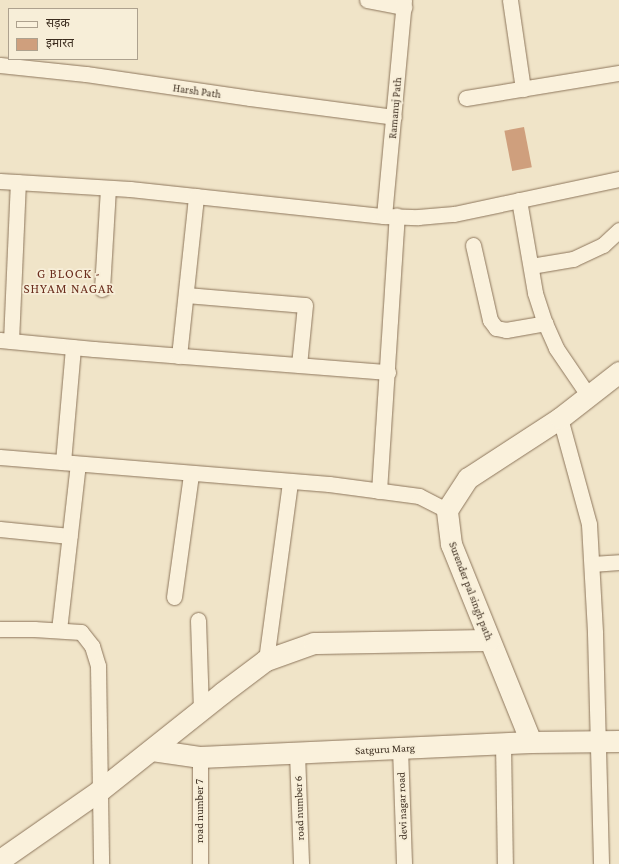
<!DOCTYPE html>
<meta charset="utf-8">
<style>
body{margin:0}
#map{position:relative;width:619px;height:864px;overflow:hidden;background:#f0e4c8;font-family:"Crimson Pro","Noto Sans Devanagari",serif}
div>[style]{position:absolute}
.building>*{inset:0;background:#cf9f7d;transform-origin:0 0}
.roads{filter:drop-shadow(0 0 1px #8d765c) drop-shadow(0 0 1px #8d765c)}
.street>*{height:15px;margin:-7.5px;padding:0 7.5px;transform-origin:7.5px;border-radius:7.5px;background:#faf1dc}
.secondary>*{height:21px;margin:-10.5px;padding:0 10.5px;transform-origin:10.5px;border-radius:10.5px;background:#faf1dc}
span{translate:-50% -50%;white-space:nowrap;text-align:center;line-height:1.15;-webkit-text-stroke:3.5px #f7eed8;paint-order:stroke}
.street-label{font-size:11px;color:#3d2e20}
.quarter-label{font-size:13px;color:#6b2e1e;letter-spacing:1px}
.legend{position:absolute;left:8px;top:8px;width:130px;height:52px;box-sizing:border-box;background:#f7eed8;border:1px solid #ada18e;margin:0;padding:5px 7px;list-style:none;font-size:12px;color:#3d2e20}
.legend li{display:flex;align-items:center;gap:8px;height:20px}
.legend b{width:20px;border:1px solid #ada18e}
</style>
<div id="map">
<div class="building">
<i style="left:524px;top:127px;width:41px;height:20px;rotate:79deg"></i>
</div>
<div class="roads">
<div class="street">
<i style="left:367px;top:0;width:38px;rotate:11deg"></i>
<i style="left:510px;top:0;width:90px;rotate:81.7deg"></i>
<i style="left:0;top:65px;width:86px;rotate:6deg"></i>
<i style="left:86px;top:74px;width:166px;rotate:8.3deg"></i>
<i style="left:250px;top:98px;width:145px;rotate:7.5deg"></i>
<i style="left:466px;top:98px;width:155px;rotate:-9.3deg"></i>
<i style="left:0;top:181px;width:130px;rotate:3.5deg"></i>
<i style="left:130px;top:189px;width:255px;rotate:6.1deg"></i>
<i style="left:384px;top:216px;width:34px;rotate:2deg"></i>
<i style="left:418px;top:217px;width:36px;rotate:-5deg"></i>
<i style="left:454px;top:214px;width:169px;rotate:-12deg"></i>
<i style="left:519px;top:200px;width:94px;rotate:80.2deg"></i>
<i style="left:535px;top:293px;width:32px;rotate:72deg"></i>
<i style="left:545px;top:323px;width:27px;rotate:66deg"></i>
<i style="left:556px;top:348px;width:57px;rotate:55.8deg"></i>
<i style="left:384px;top:216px;width:217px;rotate:-84.7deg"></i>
<i style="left:473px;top:245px;width:77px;rotate:77.2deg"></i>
<i style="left:490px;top:320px;width:10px;rotate:53deg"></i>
<i style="left:496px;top:328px;width:10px;rotate:11deg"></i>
<i style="left:506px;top:330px;width:40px;rotate:-10deg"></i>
<i style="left:531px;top:266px;width:43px;rotate:-9.5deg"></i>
<i style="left:573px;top:259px;width:33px;rotate:-25deg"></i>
<i style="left:603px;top:245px;width:22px;rotate:-43deg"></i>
<i style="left:102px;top:289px;width:101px;rotate:-86.6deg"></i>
<i style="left:186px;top:295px;width:119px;rotate:4.8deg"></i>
<i style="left:305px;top:305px;width:60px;rotate:95.7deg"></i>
<i style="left:0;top:340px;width:94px;rotate:5.5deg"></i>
<i style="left:94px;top:349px;width:295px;rotate:4.5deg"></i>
<i style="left:11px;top:341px;width:159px;rotate:-87.5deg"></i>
<i style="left:179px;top:356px;width:161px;rotate:-83.9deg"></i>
<i style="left:560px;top:418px;width:110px;rotate:74.7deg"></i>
<i style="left:589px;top:524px;width:109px;rotate:86.8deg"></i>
<i style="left:595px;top:633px;width:231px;rotate:88.5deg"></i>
<i style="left:0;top:457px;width:330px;rotate:4.7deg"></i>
<i style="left:329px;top:484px;width:91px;rotate:7.6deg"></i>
<i style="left:419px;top:496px;width:31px;rotate:27deg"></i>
<i style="left:63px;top:462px;width:115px;rotate:-85deg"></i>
<i style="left:379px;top:491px;width:276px;rotate:-86.3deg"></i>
<i style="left:0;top:529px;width:70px;rotate:5.7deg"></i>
<i style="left:592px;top:564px;width:27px;rotate:-4deg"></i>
<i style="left:174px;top:597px;width:124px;rotate:-82.1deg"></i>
<i style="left:198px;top:620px;width:90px;rotate:88.1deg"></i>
<i style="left:0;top:629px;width:34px"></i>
<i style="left:34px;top:629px;width:47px;rotate:3.7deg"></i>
<i style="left:81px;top:632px;width:18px;rotate:52deg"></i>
<i style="left:92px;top:646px;width:21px;rotate:73deg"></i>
<i style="left:98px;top:666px;width:198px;rotate:89.1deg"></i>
<i style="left:59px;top:630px;width:167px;rotate:-83.5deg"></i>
<i style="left:266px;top:660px;width:180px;rotate:-82.3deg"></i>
<i style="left:503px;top:743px;width:121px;rotate:89.1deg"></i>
<i style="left:400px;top:748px;width:116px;rotate:88deg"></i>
<i style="left:297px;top:753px;width:111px;rotate:87.9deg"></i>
<i style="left:200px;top:757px;width:107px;rotate:90deg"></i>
</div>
<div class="secondary">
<i style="left:531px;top:742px;width:214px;rotate:-112deg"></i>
<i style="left:451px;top:544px;width:34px;rotate:-97deg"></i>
<i style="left:447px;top:510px;width:38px;rotate:-57deg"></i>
<i style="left:468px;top:478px;width:110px;rotate:-33.1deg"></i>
<i style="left:560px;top:418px;width:75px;rotate:-37.9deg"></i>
<i style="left:152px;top:750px;width:49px;rotate:8.3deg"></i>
<i style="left:200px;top:757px;width:331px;rotate:-2.6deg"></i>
<i style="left:531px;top:742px;width:88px;rotate:-0.7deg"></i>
<i style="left:0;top:860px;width:121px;rotate:-34.9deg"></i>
<i style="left:99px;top:791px;width:157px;rotate:-38.5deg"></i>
<i style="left:222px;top:693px;width:55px;rotate:-36.9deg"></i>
<i style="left:266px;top:660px;width:51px;rotate:-19.5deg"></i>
<i style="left:314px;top:643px;width:175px;rotate:-1deg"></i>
</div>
</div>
<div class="street-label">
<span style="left:197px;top:91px;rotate:8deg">Harsh Path</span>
<span style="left:395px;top:108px;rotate:-85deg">Ramanuj Path</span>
<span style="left:471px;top:591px;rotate:69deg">Surender pal singh path</span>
<span style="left:385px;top:749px;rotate:-3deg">Satguru Marg</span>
<span style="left:402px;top:806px;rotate:-92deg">devi nagar road</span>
<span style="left:299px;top:808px;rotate:-92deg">road number 6</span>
<span style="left:199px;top:811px;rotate:-90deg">road number 7</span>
</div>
<div class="quarter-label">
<span style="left:69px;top:282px">G BLOCK -<br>SHYAM NAGAR</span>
</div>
<ul class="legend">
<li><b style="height:5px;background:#faf1dc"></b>सड़क</li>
<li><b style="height:11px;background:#cf9f7d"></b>इमारत</li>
</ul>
</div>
